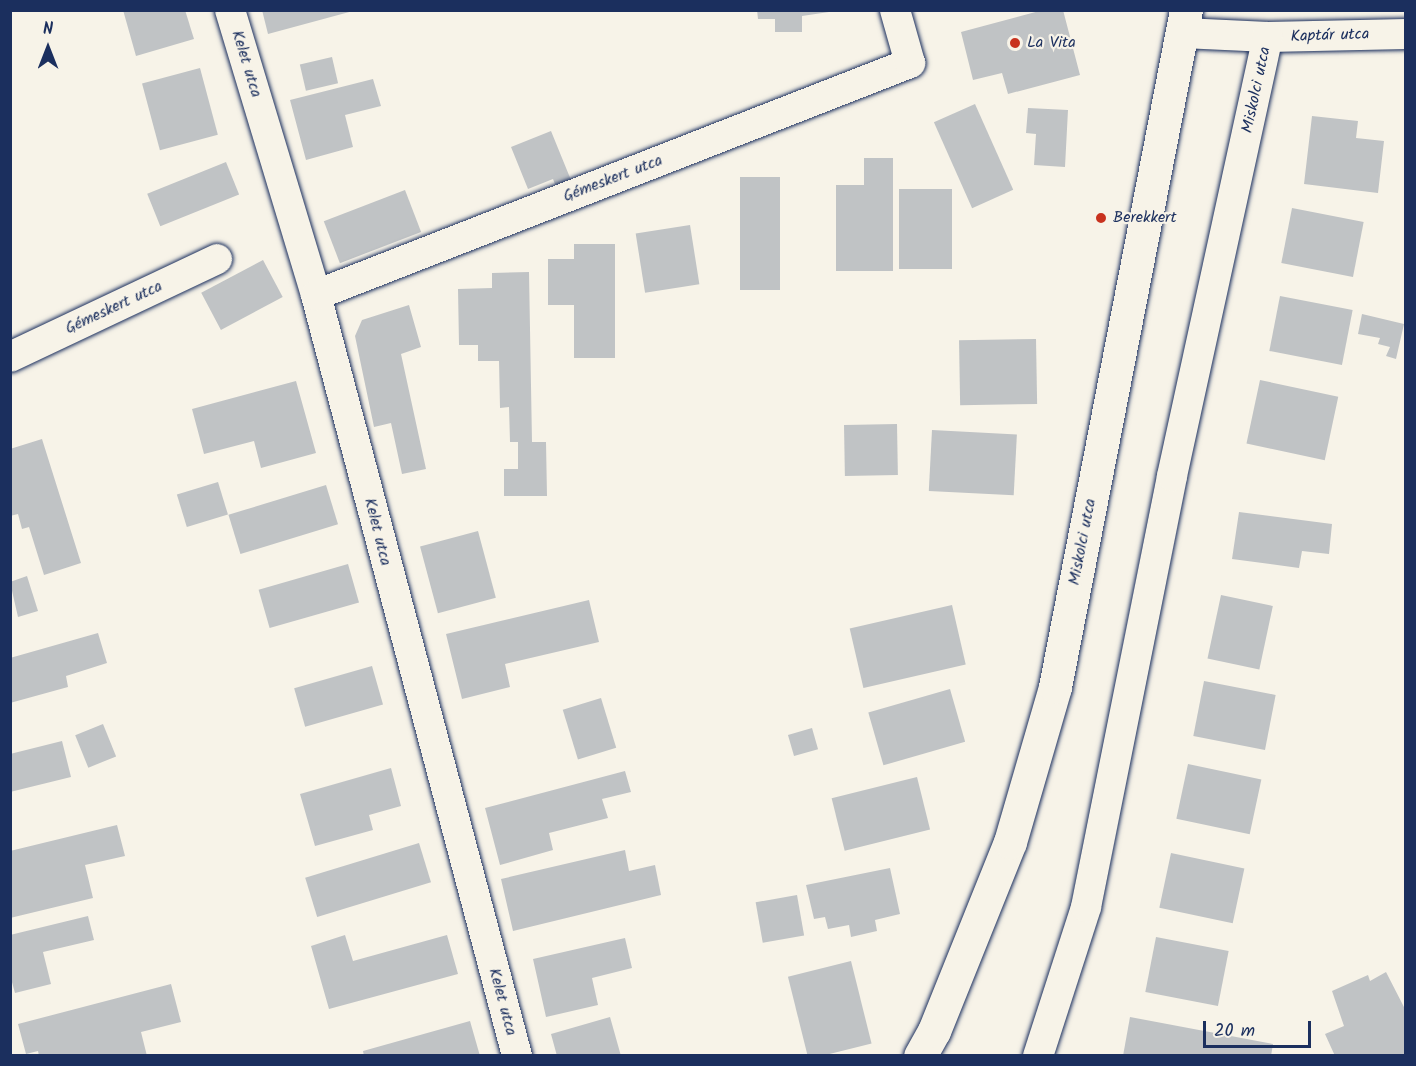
<!DOCTYPE html>
<meta charset="utf-8">
<style>
body{margin:0}
#map{position:relative;width:1416px;height:1066px;overflow:hidden;background:#f7f3e8;font-family:Kalam,sans-serif}
div>[style]{position:absolute}
.building>*{inset:0;background:#c0c3c5;transform-origin:0 0}
.roads{filter:drop-shadow(0 0 2px #1b2f5e) drop-shadow(0 0 2px #1b2f5e)}
.minor>*{height:30px;margin:-15px;padding:0 15px;transform-origin:15px;border-radius:15px;background:#f7f3e8}
.secondary>*{height:33px;margin:-16.5px;padding:0 16.5px;transform-origin:16.5px;border-radius:16.5px;background:#f7f3e8}
.dots>*{width:16px;height:16px;translate:-50% -50%;box-sizing:border-box;border:3px solid #f7f3e8;border-radius:50%}
span{translate:-50% -50%;white-space:nowrap;text-align:center;line-height:1.15;-webkit-text-stroke:4.5px #f7f3e8;paint-order:stroke}
.street-label{font-size:16px;color:#1b2f5e}
.poi-label{font-size:16px;color:#1b2f5e}
.left{translate:0 -50%;text-align:left}
.frame{position:absolute;inset:0;border:12px solid #1b2f5e;pointer-events:none}
.north{position:absolute;left:18px;top:18px;width:60px;height:60px;-webkit-text-stroke:4px #f7f3e8;paint-order:stroke;rotate:0deg;font-size:16px;font-weight:700;line-height:24px;text-align:center;color:#1b2f5e}
.north::after{content:'';display:block;margin:auto;width:21px;height:27px;background:#1b2f5e;clip-path:polygon(50% 0,100% 100%,50% 72%,0 100%)}
.scale{position:absolute;left:1203px;top:1021px;width:108px;height:27px;box-sizing:border-box;border:3px solid #1b2f5e;border-top:0;padding-left:8px;font-size:18px;line-height:21px;white-space:nowrap;color:#1b2f5e;-webkit-text-stroke:4px #f7f3e8;paint-order:stroke}
</style>
<div id="map">
<div class="building">
<i style="clip-path:polygon(123px 10px,185px 10px,194px 39px,136px 56px)"></i>
<i style="clip-path:polygon(262px 10px,353px 10px,353px 11px,268px 34px)"></i>
<i style="clip-path:polygon(757px 10px,829px 10px,829px 12px,802px 16px,802px 32px,775px 32px,775px 19px,758px 19px)"></i>
<i style="clip-path:polygon(1043px 10px,1063px 10px,1080px 75px,1008px 94px,1002px 73px,973px 80px,961px 32px)"></i>
<i style="left:332px;top:57px;width:27px;height:33px;rotate:77deg"></i>
<i style="left:200px;top:68px;width:69px;height:60px;rotate:75deg"></i>
<i style="clip-path:polygon(373px 79px,381px 106px,345px 115px,353px 147px,306px 160px,290px 100px)"></i>
<i style="left:975px;top:104px;width:94px;height:45px;rotate:66deg"></i>
<i style="clip-path:polygon(1028px 108px,1068px 110px,1065px 167px,1034px 165px,1036px 134px,1026px 133px)"></i>
<i style="clip-path:polygon(1312px 116px,1358px 121px,1356px 138px,1384px 141px,1378px 193px,1304px 184px)"></i>
<i style="clip-path:polygon(551px 131px,573px 185px,558px 192px,553px 179px,528px 189px,511px 147px)"></i>
<i style="clip-path:polygon(864px 158px,893px 158px,893px 271px,836px 271px,836px 185px,864px 185px)"></i>
<i style="left:226px;top:162px;width:35px;height:85px;rotate:68deg"></i>
<i style="left:740px;top:177px;width:40px;height:113px"></i>
<i style="left:899px;top:189px;width:53px;height:80px"></i>
<i style="left:405px;top:190px;width:45px;height:87px;rotate:69deg"></i>
<i style="left:1292px;top:208px;width:73px;height:56px;rotate:11deg"></i>
<i style="left:690px;top:225px;width:60px;height:55px;rotate:81deg"></i>
<i style="clip-path:polygon(574px 244px,615px 244px,615px 358px,574px 358px,574px 305px,548px 305px,548px 259px,574px 259px)"></i>
<i style="left:263px;top:260px;width:42px;height:70px;rotate:62deg"></i>
<i style="clip-path:polygon(529px 272px,532px 442px,546px 442px,547px 496px,504px 496px,504px 469px,518px 469px,518px 442px,510px 442px,509px 407px,500px 408px,499px 361px,478px 361px,478px 345px,459px 345px,458px 289px,492px 288px,492px 273px)"></i>
<i style="left:1280px;top:296px;width:74px;height:56px;rotate:11deg"></i>
<i style="clip-path:polygon(409px 305px,421px 347px,401px 354px,426px 469px,402px 474px,391px 423px,374px 427px,355px 336px,362px 320px)"></i>
<i style="clip-path:polygon(1362px 314px,1404px 324px,1396px 359px,1386px 356px,1390px 347px,1378px 344px,1380px 338px,1358px 334px)"></i>
<i style="left:1036px;top:339px;width:65px;height:77px;rotate:89deg"></i>
<i style="left:1260px;top:380px;width:80px;height:65px;rotate:12deg"></i>
<i style="clip-path:polygon(296px 381px,316px 453px,261px 468px,254px 441px,204px 454px,192px 409px)"></i>
<i style="left:897px;top:424px;width:51px;height:53px;rotate:89deg"></i>
<i style="left:932px;top:430px;width:85px;height:61px;rotate:3deg"></i>
<i style="clip-path:polygon(42px 439px,81px 563px,44px 575px,29px 527px,22px 529px,18px 514px,10px 516px,10px 449px)"></i>
<i style="left:218px;top:482px;width:34px;height:43px;rotate:73deg"></i>
<i style="left:326px;top:485px;width:41px;height:102px;rotate:73deg"></i>
<i style="clip-path:polygon(1239px 512px,1332px 524px,1329px 554px,1302px 551px,1299px 568px,1232px 559px)"></i>
<i style="left:478px;top:531px;width:69px;height:60px;rotate:75deg"></i>
<i style="left:348px;top:564px;width:40px;height:93px;rotate:74deg"></i>
<i style="clip-path:polygon(27px 576px,38px 611px,18px 617px,10px 582px)"></i>
<i style="left:1221px;top:595px;width:53px;height:65px;rotate:12deg"></i>
<i style="clip-path:polygon(589px 600px,599px 642px,505px 664px,510px 687px,462px 699px,446px 634px)"></i>
<i style="left:952px;top:605px;width:61px;height:105px;rotate:77deg"></i>
<i style="clip-path:polygon(98px 633px,107px 663px,66px 676px,68px 687px,10px 703px,10px 658px)"></i>
<i style="left:372px;top:666px;width:40px;height:81px;rotate:74deg"></i>
<i style="left:1204px;top:681px;width:73px;height:56px;rotate:11deg"></i>
<i style="left:950px;top:689px;width:55px;height:85px;rotate:74deg"></i>
<i style="left:601px;top:698px;width:52px;height:40px;rotate:73deg"></i>
<i style="left:103px;top:724px;width:35px;height:30px;rotate:68deg"></i>
<i style="left:812px;top:728px;width:22px;height:25px;rotate:74deg"></i>
<i style="clip-path:polygon(62px 741px,71px 777px,10px 792px,10px 754px)"></i>
<i style="left:1188px;top:764px;width:75px;height:56px;rotate:12deg"></i>
<i style="clip-path:polygon(391px 768px,401px 806px,369px 815px,373px 830px,315px 846px,300px 794px)"></i>
<i style="clip-path:polygon(625px 771px,631px 792px,602px 799px,608px 818px,549px 833px,553px 850px,500px 865px,485px 808px)"></i>
<i style="left:917px;top:777px;width:54px;height:88px;rotate:76deg"></i>
<i style="clip-path:polygon(117px 825px,125px 856px,85px 865px,93px 898px,10px 918px,10px 851px)"></i>
<i style="left:419px;top:843px;width:41px;height:119px;rotate:73deg"></i>
<i style="clip-path:polygon(625px 850px,629px 871px,655px 865px,661px 895px,513px 931px,501px 879px)"></i>
<i style="left:1171px;top:853px;width:75px;height:56px;rotate:12deg"></i>
<i style="clip-path:polygon(890px 868px,900px 914px,875px 920px,877px 931px,851px 937px,849px 925px,828px 929px,825px 917px,814px 919px,806px 885px)"></i>
<i style="left:797px;top:895px;width:41px;height:42px;rotate:80deg"></i>
<i style="clip-path:polygon(88px 916px,94px 940px,43px 952px,51px 984px,15px 993px,10px 975px,10px 935px)"></i>
<i style="clip-path:polygon(345px 935px,353px 961px,447px 935px,458px 974px,329px 1009px,311px 946px)"></i>
<i style="left:1156px;top:937px;width:74px;height:56px;rotate:11deg"></i>
<i style="clip-path:polygon(625px 938px,632px 968px,592px 978px,598px 1005px,546px 1017px,533px 959px)"></i>
<i style="left:851px;top:961px;width:85px;height:65px;rotate:76deg"></i>
<i style="clip-path:polygon(1386px 972px,1406px 1011px,1406px 1056px,1335px 1056px,1325px 1034px,1344px 1026px,1332px 991px,1368px 975px,1370px 981px)"></i>
<i style="clip-path:polygon(171px 984px,181px 1022px,141px 1032px,147px 1056px,39px 1056px,38px 1051px,26px 1054px,18px 1024px)"></i>
<i style="clip-path:polygon(610px 1017px,621px 1056px,557px 1056px,551px 1034px)"></i>
<i style="clip-path:polygon(1130px 1017px,1273px 1044px,1271px 1056px,1123px 1056px)"></i>
<i style="clip-path:polygon(470px 1021px,480px 1056px,364px 1056px,363px 1051px)"></i>
</div>
<div class="roads">
<div class="minor">
<i style="left:230px;top:10px;width:298px;rotate:73.2deg"></i>
<i style="left:316px;top:295px;width:787px;rotate:75.2deg"></i>
<i style="left:1183px;top:33px;width:85px;rotate:2.7deg"></i>
<i style="left:1268px;top:37px;width:138px;rotate:-1.2deg"></i>
<i style="left:316px;top:295px;width:638px;rotate:-21.33deg"></i>
<i style="left:910px;top:63px;width:55px;rotate:-105.8deg"></i>
<i style="left:10px;top:357px;width:229px;rotate:-25.3deg"></i>
<i style="left:1038px;top:1056px;width:157px;rotate:-72.1deg"></i>
<i style="left:1086px;top:907px;width:439px;rotate:-78.7deg"></i>
<i style="left:1172px;top:476px;width:449px;rotate:-77.7deg"></i>
</div>
<div class="secondary">
<i style="left:920px;top:1056px;width:29px;rotate:-61deg"></i>
<i style="left:934px;top:1031px;width:204px;rotate:-68.1deg"></i>
<i style="left:1010px;top:842px;width:161px;rotate:-73.8deg"></i>
<i style="left:1055px;top:687px;width:690px;rotate:-79.05deg"></i>
</div>
</div>
<div class="dots">
<i style="left:1015px;top:43px;background:#c8321e"></i>
<i style="left:1101px;top:218px;background:#c8321e"></i>
</div>
<div class="street-label">
<span style="left:1330px;top:36px;rotate:-2deg">Kaptár utca</span>
<span style="left:246px;top:64px;rotate:73deg">Kelet utca</span>
<span style="left:1257px;top:90px;rotate:-78deg">Miskolci utca</span>
<span style="left:613px;top:179px;rotate:-21deg">Gémeskert utca</span>
<span style="left:114px;top:308px;rotate:-25deg">Gémeskert utca</span>
<span style="left:377px;top:532px;rotate:76deg">Kelet utca</span>
<span style="left:1083px;top:542px;rotate:-79deg">Miskolci utca</span>
<span style="left:502px;top:1002px;rotate:75deg">Kelet utca</span>
</div>
<div class="poi-label">
<span class="left" style="left:1027px;top:43px">La Vita</span>
<span class="left" style="left:1113px;top:218px">Berekkert</span>
</div>
<div class="frame"></div>
<div class="north">N</div>
<div class="scale">20 m</div>
</div>
